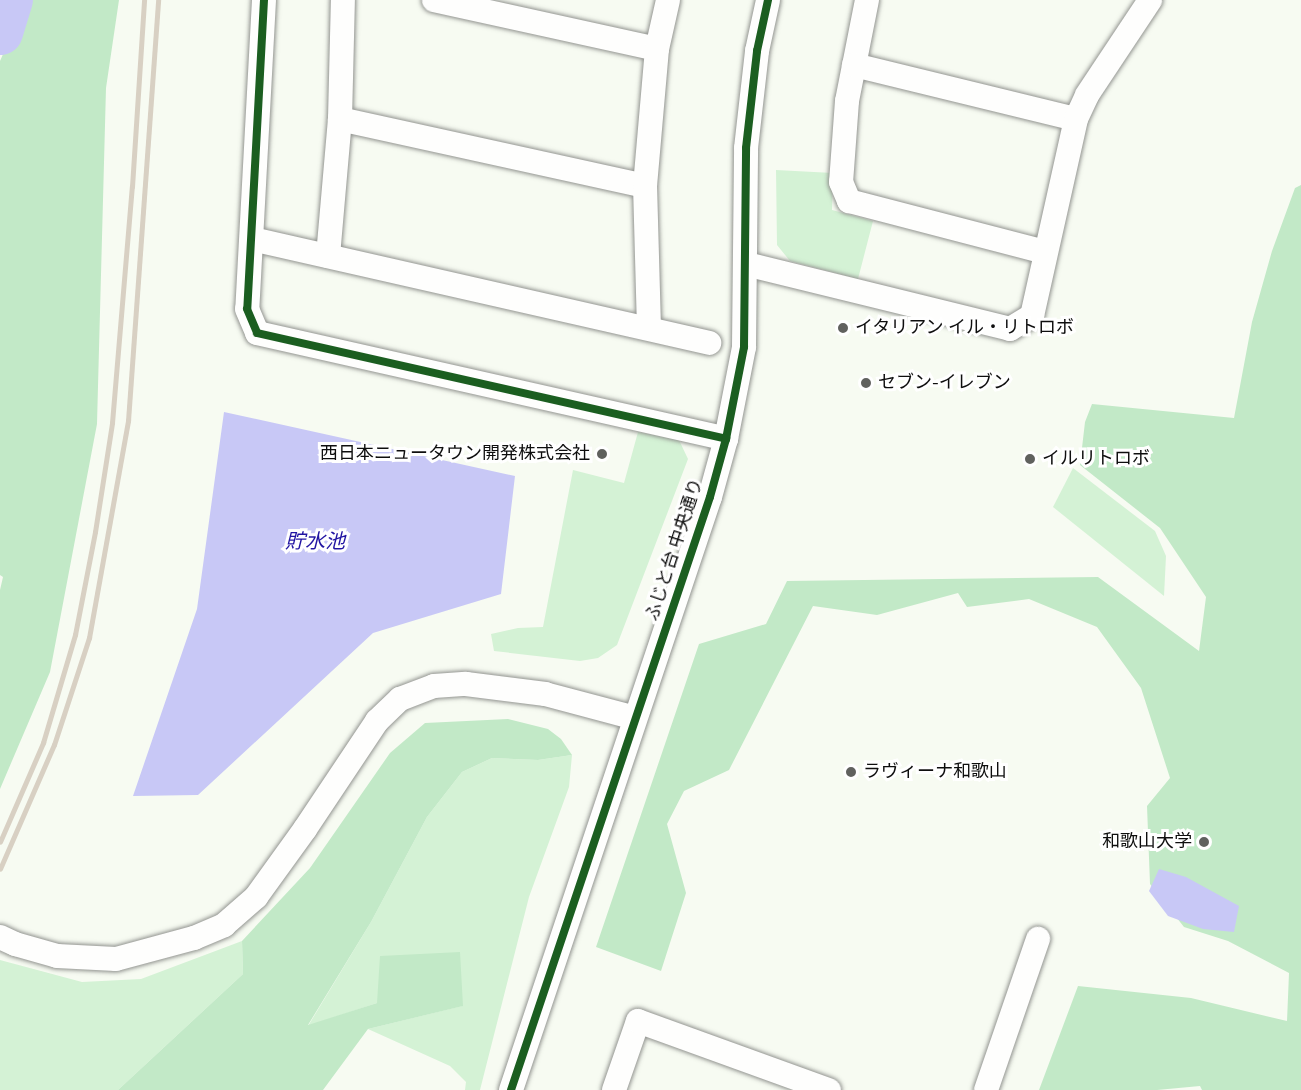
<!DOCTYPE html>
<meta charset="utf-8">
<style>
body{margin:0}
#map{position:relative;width:1301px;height:1090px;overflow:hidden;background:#f7fbf2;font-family:Spectral,"Noto Sans JP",serif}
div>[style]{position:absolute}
.green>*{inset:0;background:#d4f2d5}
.forest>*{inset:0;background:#c2e9c7}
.water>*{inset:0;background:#c8c8f6}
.river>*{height:45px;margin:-22.5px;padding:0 22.5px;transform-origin:22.5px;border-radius:22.5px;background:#c8c8f6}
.roads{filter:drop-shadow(0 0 2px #939591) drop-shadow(0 0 2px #939591)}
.minor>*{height:24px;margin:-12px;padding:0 12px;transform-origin:12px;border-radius:12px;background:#fefefd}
.rail>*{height:4.5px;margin:-2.25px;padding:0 2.25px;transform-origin:2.25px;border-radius:2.25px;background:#d8d0c3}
.cycleway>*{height:8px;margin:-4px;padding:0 4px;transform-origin:4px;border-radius:4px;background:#1b5e20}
.dots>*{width:16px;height:16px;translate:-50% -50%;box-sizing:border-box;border:3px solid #fff;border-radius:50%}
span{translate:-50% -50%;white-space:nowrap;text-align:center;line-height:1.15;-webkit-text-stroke:6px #fff;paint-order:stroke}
.poi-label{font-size:18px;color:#0e0e0e}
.left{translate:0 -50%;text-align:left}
.right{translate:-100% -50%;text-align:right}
.street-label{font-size:18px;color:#0e0e0e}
.water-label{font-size:20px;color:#2114a2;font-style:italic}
</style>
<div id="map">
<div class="green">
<i style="clip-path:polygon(776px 170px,833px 173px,832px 210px,873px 221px,858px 279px,790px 261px,777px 245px)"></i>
<i style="clip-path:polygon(638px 432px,679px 440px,688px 459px,617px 645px,598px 658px,580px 661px,494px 651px,491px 634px,518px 628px,543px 627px,573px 470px,624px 483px)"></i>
<i style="clip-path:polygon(1073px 468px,1155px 531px,1166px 556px,1164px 596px,1053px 507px)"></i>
<i style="clip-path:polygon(572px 755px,569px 787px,529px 897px,480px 1090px,465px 1090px,466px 1082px,450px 1066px,368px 1029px,462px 1006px,377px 1003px,308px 1026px,371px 922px,427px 817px,462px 772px,492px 758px,538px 760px)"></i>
<i style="clip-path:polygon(242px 941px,243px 974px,118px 1090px,0 1090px,0 960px,82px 982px,141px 979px)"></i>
</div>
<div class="forest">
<i style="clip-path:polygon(27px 0,119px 0,106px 88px,97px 424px,50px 672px,0 789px,0 590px,3px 577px,0 575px,0 61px)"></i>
<i style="clip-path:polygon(1301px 185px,1301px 1090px,1202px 1090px,1200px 1086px,1157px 1090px,1039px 1090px,1078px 986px,1191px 998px,1287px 1021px,1289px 973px,1228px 941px,1184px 927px,1150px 884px,1147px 806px,1170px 778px,1141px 688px,1097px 627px,1029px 599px,967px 607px,958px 593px,877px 615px,813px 606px,729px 770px,684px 791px,667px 824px,686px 893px,661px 971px,596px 947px,699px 644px,766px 624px,787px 581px,1098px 577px,1199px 651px,1206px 597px,1160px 528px,1080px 465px,1085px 422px,1092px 404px,1234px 418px,1252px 322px,1272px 251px,1295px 188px)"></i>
<i style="clip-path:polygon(508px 719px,548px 729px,561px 739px,572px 755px,538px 760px,492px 758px,462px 772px,427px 817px,371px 922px,308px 1025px,377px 1003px,380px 956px,460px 952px,463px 1006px,368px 1029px,323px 1090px,118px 1090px,243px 974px,242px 941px,310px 868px,390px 753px,425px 723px)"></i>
</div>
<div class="water">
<i style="clip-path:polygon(224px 412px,515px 476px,501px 594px,373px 633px,198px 795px,133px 796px,197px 609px)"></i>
<i style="clip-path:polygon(1159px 869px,1186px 877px,1239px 906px,1234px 932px,1203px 929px,1168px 916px,1149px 891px)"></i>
</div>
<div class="river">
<i style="left:0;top:32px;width:34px;rotate:-73deg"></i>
</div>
<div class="roads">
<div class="minor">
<i style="left:264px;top:0;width:309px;rotate:93.1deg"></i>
<i style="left:247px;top:309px;width:26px;rotate:67deg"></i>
<i style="left:257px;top:333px;width:481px;rotate:12.7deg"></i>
<i style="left:434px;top:0;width:228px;rotate:12.4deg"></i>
<i style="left:867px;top:0;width:103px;rotate:101.2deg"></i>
<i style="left:847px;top:101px;width:81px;rotate:94.2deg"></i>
<i style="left:841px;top:182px;width:21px;rotate:67deg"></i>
<i style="left:849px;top:201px;width:203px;rotate:14.6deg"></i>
<i style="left:854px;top:65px;width:228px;rotate:13.7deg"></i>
<i style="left:340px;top:119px;width:312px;rotate:12.4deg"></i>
<i style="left:252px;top:239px;width:469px;rotate:12.8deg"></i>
<i style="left:328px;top:256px;width:138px;rotate:-85deg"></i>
<i style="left:340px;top:119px;width:119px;rotate:-88.6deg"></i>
<i style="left:746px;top:264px;width:272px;rotate:13.8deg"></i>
<i style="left:1010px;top:329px;width:26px;rotate:-31deg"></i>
<i style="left:1032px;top:316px;width:202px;rotate:-77.4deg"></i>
<i style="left:1076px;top:119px;width:26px;rotate:-65deg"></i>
<i style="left:1087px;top:95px;width:114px;rotate:-56.4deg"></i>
<i style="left:649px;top:328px;width:142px;rotate:-91.6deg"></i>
<i style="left:645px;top:186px;width:138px;rotate:-85deg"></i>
<i style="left:657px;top:49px;width:50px;rotate:-77.3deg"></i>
<i style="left:0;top:937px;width:17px;rotate:25deg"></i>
<i style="left:15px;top:944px;width:44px;rotate:15.9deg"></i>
<i style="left:57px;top:956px;width:59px;rotate:2.9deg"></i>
<i style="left:116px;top:959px;width:81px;rotate:-15.1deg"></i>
<i style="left:194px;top:938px;width:33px;rotate:-23deg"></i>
<i style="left:224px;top:925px;width:43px;rotate:-41.2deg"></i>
<i style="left:256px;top:897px;width:84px;rotate:-54.2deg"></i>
<i style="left:305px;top:829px;width:130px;rotate:-56.3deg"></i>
<i style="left:377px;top:721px;width:32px;rotate:-44deg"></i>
<i style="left:400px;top:699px;width:36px;rotate:-21deg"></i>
<i style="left:434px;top:686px;width:32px;rotate:-4deg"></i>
<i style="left:466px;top:684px;width:80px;rotate:7.2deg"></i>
<i style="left:545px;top:694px;width:93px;rotate:14.9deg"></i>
<i style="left:511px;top:1090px;width:625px;rotate:-71.45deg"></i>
<i style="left:710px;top:497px;width:60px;rotate:-74.6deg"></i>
<i style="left:726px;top:439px;width:94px;rotate:-78.9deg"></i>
<i style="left:744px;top:347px;width:199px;rotate:-89.4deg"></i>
<i style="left:746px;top:148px;width:98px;rotate:-83.5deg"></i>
<i style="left:757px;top:51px;width:52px;rotate:-77.8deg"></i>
<i style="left:614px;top:1090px;width:73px;rotate:-70.8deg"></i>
<i style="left:638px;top:1021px;width:203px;rotate:19.9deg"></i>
<i style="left:986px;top:1090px;width:160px;rotate:-71deg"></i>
</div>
</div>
<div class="rail">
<i style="left:0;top:842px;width:108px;rotate:-66.5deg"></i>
<i style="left:43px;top:743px;width:113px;rotate:-73.5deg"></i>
<i style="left:75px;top:635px;width:105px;rotate:-79deg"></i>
<i style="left:95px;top:532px;width:110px;rotate:-81.1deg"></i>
<i style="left:112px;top:423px;width:237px;rotate:-85.2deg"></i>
<i style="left:132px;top:187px;width:187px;rotate:-86.3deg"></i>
<i style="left:0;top:869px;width:135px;rotate:-66.5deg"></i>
<i style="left:54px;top:745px;width:113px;rotate:-71.9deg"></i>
<i style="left:89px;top:638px;width:220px;rotate:-79.8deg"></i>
<i style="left:128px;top:421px;width:422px;rotate:-85.9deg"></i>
</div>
<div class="cycleway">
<i style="left:264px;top:0;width:309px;rotate:93.1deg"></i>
<i style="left:247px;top:309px;width:26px;rotate:67deg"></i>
<i style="left:257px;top:333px;width:481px;rotate:12.7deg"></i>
<i style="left:511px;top:1090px;width:625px;rotate:-71.45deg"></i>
<i style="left:710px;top:497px;width:60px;rotate:-74.6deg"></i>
<i style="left:726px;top:439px;width:94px;rotate:-78.9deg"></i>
<i style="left:744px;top:347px;width:199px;rotate:-89.4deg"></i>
<i style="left:746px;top:148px;width:98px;rotate:-83.5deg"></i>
<i style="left:757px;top:51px;width:52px;rotate:-77.8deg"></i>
</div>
<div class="dots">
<i style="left:843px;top:328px;background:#60615e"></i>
<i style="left:866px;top:383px;background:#60615e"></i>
<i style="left:602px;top:454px;background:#60615e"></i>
<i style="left:1030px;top:459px;background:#60615e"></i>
<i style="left:851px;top:772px;background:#60615e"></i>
<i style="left:1204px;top:842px;background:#60615e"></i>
</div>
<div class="poi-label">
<span class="left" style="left:855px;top:328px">イタリアン イル・リトロボ</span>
<span class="left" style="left:878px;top:383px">セブン-イレブン</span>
<span class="right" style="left:590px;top:454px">西日本ニュータウン開発株式会社</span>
<span class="left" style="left:1042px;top:459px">イルリトロボ</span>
<span class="left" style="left:863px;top:772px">ラヴィーナ和歌山</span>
<span class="right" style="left:1192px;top:842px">和歌山大学</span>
</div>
<div class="street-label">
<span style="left:675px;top:550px;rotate:-72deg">ふじと台 中央通り</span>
</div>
<div class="water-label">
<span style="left:315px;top:542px">貯水池</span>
</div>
</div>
